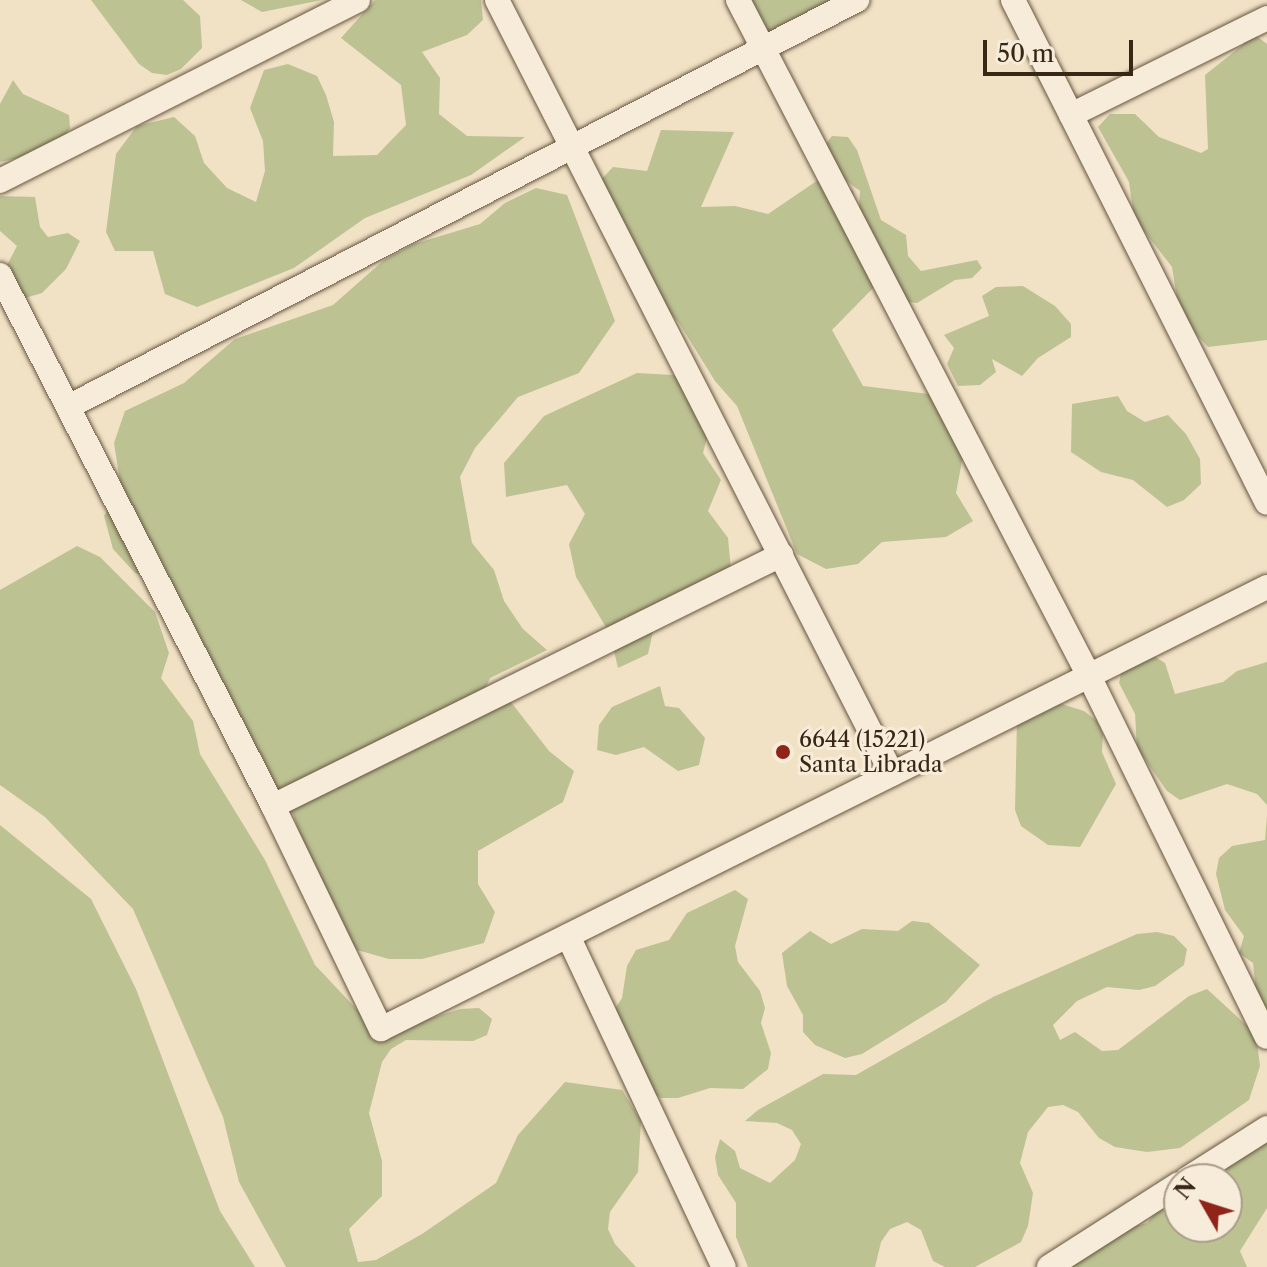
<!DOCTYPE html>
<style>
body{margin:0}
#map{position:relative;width:1267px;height:1267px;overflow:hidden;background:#f1e1c5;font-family:"Libre Caslon Text",serif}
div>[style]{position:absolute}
.green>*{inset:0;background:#bdc293}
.roads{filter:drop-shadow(0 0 2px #665640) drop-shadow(0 0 2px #665640)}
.street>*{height:24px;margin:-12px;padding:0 12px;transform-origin:12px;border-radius:12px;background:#f6ecd9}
.dots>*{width:22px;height:22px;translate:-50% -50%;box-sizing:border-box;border:4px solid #f6ecd9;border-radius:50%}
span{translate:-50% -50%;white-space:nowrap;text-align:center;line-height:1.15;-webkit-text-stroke:6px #f6ecd9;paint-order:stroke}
.poi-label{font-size:22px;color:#382714}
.left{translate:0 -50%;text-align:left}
.north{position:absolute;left:1163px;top:1163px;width:80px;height:80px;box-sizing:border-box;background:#f6ecd9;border:2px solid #aa9d8a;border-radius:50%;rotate:309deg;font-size:22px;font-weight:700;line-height:32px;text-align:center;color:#382714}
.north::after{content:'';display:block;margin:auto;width:28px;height:36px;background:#8f2418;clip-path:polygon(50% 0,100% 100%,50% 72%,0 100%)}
.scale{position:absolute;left:983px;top:40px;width:150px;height:36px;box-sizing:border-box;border:4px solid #382714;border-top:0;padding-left:10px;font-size:24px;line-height:28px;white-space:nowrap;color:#382714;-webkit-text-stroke:6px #f6ecd9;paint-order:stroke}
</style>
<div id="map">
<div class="green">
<i style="clip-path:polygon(91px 0,183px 0,200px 16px,202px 48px,181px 69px,167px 75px,152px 73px,139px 64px)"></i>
<i style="clip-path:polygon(241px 0,322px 0,262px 12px)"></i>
<i style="clip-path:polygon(375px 0,481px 0,483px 20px,467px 35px,422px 52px,440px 78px,439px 114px,467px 136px,525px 137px,471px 175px,365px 218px,294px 268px,197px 307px,165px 294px,153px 251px,115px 251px,106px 232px,116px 154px,137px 126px,174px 117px,195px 136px,204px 163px,227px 188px,256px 202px,265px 171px,263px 141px,250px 108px,264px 70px,288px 64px,317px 76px,326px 95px,334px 122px,333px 156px,377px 155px,406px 125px,401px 85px,341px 38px)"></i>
<i style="clip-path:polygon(737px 0,842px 0,772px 31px,756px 30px)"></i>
<i style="clip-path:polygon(1255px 35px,1267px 44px,1267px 340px,1208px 347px,1180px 317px,1172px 267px,1134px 218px,1129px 182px,1098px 127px,1110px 114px,1135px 114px,1159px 137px,1201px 153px,1208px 149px,1205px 75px)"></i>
<i style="clip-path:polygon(13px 80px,23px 94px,69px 115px,70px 128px,55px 150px,0 162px,0 104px)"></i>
<i style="clip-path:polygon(661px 130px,734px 132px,701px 207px,735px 206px,768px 214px,824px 176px,853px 191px,855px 224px,876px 285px,832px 330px,863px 386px,929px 394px,961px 406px,978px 434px,962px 461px,956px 493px,973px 521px,946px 537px,882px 542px,858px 564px,826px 569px,797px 554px,737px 406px,715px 381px,679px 323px,635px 275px,597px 184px,613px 167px,647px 171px)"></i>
<i style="clip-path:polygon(832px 136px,848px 137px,857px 150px,881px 220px,906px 235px,908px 256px,921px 271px,977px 260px,982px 268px,972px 278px,955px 280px,917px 303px,901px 301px,859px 207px,860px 191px,837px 174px,825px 145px)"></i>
<i style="clip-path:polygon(536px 188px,567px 195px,615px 321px,579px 373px,518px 397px,475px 448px,460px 477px,472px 543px,494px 570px,504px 601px,523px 629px,547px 650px,490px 678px,477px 709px,507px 697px,549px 751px,574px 771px,563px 802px,478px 851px,478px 884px,495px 912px,484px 943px,422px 959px,389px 959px,357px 950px,330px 929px,290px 804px,246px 756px,186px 641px,186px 607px,167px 582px,135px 573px,113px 549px,104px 516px,121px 488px,114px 443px,125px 411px,184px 383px,235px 339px,333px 305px,384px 260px,414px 244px,480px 224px,505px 203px)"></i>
<i style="clip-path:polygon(0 196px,35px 197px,40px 227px,48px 237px,68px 233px,80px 241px,66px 269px,42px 293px,18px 300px,5px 269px,17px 246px,0 231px)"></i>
<i style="clip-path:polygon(1023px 286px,1055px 306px,1071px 324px,1071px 337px,1038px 358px,1022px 376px,992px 359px,996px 372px,980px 385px,958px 386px,947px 364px,954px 348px,944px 335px,989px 316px,982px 296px,996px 287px)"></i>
<i style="clip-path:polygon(637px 373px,673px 375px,701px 391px,711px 422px,703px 453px,721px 480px,708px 511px,728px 538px,731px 570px,671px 596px,655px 622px,648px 654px,618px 668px,610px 634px,576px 577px,569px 544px,585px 514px,567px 485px,506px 497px,504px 463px,544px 416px)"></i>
<i style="clip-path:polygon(1118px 396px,1127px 411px,1145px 422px,1168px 415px,1186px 434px,1200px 459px,1201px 484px,1184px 500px,1167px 507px,1133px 480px,1101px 472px,1071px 452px,1072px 404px)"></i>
<i style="clip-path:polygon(77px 546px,100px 557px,155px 612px,169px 653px,161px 678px,193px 721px,200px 754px,265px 860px,315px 965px,380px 1034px,460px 1009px,479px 1008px,492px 1019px,487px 1035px,473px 1041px,406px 1040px,391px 1049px,382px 1062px,369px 1113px,382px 1161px,382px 1196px,349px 1229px,358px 1262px,376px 1260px,422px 1234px,496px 1183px,518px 1135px,565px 1082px,622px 1090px,641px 1121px,638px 1172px,610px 1212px,608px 1229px,615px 1244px,636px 1267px,286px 1267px,239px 1182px,223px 1117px,133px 909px,45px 817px,0 785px,0 590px)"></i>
<i style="clip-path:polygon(1154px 656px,1165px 663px,1175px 694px,1223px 682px,1237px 671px,1267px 662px,1267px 805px,1257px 794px,1227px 784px,1180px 800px,1167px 791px,1137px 748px,1135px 714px,1119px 683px,1123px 664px)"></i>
<i style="clip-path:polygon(660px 686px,665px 706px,679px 708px,705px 738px,699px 765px,678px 771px,644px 747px,616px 755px,597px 750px,599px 725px,612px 707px)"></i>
<i style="clip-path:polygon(1052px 701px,1084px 711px,1097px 721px,1103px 735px,1102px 752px,1116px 784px,1080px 847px,1048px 845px,1021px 826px,1015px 810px,1017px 720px)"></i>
<i style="clip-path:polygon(1267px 816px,1267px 1019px,1257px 1002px,1253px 963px,1239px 953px,1244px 936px,1225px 910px,1216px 874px,1219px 858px,1232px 846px,1265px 840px)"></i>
<i style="clip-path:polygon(0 825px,91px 899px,136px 989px,220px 1211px,255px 1267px,0 1267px)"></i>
<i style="clip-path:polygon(735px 890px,748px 899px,735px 946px,738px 962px,760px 991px,765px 1008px,761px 1023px,771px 1053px,768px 1069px,743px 1089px,710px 1088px,678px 1098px,661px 1098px,646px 1088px,613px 1012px,622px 998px,627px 966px,636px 950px,669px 940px,687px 913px)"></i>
<i style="clip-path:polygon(912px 921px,929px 923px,980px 965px,946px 1002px,862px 1054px,845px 1058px,815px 1045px,803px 1032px,803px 1015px,787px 986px,782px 953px,810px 931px,831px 944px,862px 929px,898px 931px)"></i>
<i style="clip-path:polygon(1157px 932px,1174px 936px,1187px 949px,1184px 965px,1155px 986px,1139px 990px,1107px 987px,1077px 1001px,1053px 1025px,1060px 1040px,1075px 1032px,1102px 1051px,1118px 1050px,1189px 996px,1207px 989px,1256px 1034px,1260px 1066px,1249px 1100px,1180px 1148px,1147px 1152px,1115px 1147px,1099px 1138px,1078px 1112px,1063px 1105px,1048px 1107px,1028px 1132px,1020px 1163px,1033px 1193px,1028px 1226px,1021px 1242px,975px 1267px,945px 1267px,933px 1261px,921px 1230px,907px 1222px,890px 1229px,881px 1242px,875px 1267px,748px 1267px,736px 1237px,736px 1203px,718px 1175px,715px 1157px,720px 1139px,735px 1151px,740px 1168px,770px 1183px,795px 1160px,801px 1144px,792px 1130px,777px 1123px,745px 1121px,758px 1110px,823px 1074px,856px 1075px,993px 997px,1137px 934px)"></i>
<i style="clip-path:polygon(1267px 1139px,1267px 1208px,1240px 1251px,1247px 1267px,1063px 1267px,1096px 1236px,1147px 1223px,1179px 1183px,1179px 1227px,1227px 1227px,1227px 1179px,1196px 1179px)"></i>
</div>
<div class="roads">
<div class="street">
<i style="left:497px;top:0;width:869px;rotate:62.96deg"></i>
<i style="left:738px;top:0;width:762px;rotate:62.56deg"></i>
<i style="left:1089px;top:676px;width:402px;rotate:63.8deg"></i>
<i style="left:1013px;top:0;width:563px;rotate:63.21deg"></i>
<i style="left:1071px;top:115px;width:219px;rotate:-26.3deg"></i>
<i style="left:0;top:181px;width:401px;rotate:-26.8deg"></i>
<i style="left:0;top:275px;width:597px;rotate:62.79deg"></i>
<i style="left:273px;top:806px;width:248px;rotate:64.2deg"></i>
<i style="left:381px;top:1029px;width:990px;rotate:-26.51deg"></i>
<i style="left:70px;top:406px;width:886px;rotate:-27.29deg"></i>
<i style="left:273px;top:806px;width:567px;rotate:-26.29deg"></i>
<i style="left:568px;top:936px;width:366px;rotate:64.8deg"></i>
<i style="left:1187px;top:1179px;width:95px;rotate:-32.5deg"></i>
<i style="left:1049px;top:1267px;width:154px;rotate:-32.6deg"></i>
</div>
</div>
<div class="dots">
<i style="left:783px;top:752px;background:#8f2418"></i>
</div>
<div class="poi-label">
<span class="left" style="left:799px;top:752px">6644 (15221)<br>Santa Librada</span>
</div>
<div class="north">N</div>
<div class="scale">50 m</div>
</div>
